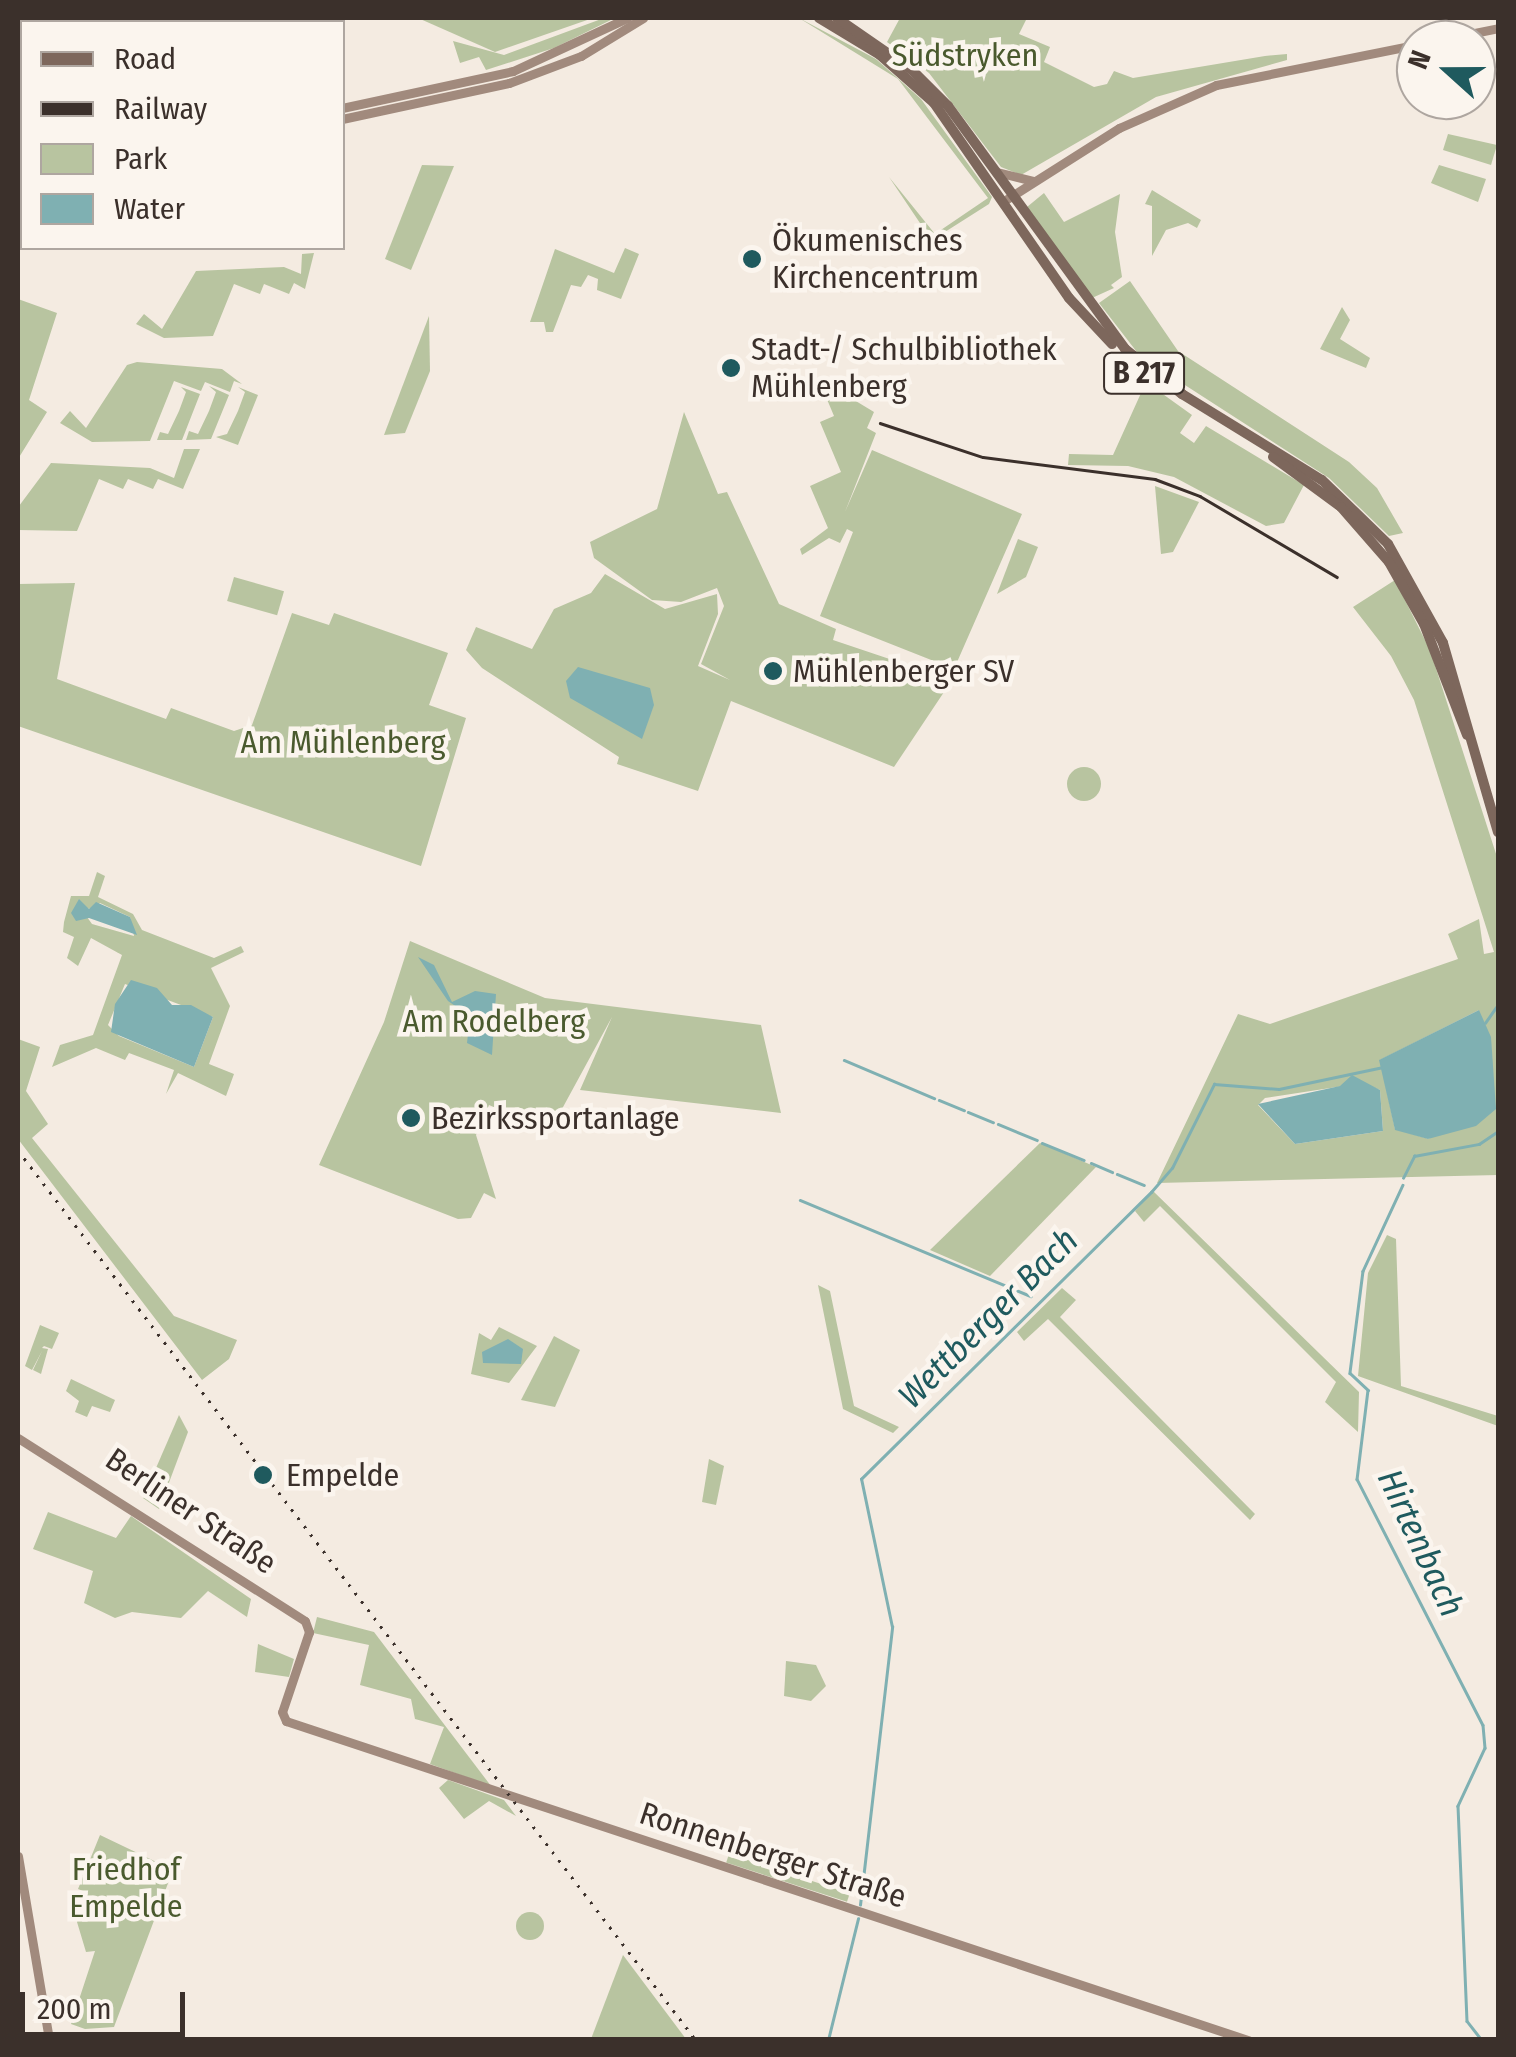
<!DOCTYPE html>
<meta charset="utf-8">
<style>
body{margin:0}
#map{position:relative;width:1516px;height:2057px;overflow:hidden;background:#f4ebe1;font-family:"Fira Sans Condensed",sans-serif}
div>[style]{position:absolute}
.green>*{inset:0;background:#b8c4a0;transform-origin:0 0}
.round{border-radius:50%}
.water>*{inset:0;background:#7fb0b2}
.stream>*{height:2.5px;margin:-1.25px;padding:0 1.25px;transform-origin:1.25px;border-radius:1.25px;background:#7fb0b2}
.secondary>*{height:9px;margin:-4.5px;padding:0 4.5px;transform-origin:4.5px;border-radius:4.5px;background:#a18a7d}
.primary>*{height:10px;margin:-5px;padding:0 5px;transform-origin:5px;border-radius:5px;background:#7d675c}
.highway>*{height:12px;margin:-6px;padding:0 6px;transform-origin:6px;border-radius:6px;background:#5c4a42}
.tram>*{height:2.5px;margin:-1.25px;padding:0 1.25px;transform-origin:1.25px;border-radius:1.25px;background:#3b302b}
.rail>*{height:2.5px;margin-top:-1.25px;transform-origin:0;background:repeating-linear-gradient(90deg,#3b302b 0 2.5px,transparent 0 10.5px)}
.dots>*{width:28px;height:28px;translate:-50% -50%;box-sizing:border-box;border:5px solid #fbf5ee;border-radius:50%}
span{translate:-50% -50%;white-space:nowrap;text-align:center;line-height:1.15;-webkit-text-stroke:9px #fbf5ee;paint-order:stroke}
.shield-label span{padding:2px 8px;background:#fbf5ee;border:2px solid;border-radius:8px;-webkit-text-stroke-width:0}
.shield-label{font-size:30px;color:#3b302b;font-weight:700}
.park-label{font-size:32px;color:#4a5a2e}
.poi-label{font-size:32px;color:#3b302b}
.left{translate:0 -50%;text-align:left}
.street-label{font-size:32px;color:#3b302b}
.water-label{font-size:35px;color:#1f5a5e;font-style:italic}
.frame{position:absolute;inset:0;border:20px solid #3b302b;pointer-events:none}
.legend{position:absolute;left:20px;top:20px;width:325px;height:230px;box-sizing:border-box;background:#fbf5ee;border:2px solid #aea6a0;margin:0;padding:12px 18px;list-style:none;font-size:30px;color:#3b302b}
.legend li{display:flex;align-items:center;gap:20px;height:50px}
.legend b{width:50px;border:2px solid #aea6a0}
.north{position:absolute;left:1396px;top:20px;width:100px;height:100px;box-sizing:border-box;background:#fbf5ee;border:2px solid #aea6a0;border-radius:50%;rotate:291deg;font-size:28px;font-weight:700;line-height:40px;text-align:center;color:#3b302b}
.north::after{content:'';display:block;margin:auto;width:35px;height:45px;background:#1f5a5e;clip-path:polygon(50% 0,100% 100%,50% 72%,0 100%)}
.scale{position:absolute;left:20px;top:1992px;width:165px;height:45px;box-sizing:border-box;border:5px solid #3b302b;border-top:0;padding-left:12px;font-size:30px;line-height:35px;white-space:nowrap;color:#3b302b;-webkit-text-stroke:8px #fbf5ee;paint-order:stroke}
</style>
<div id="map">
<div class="green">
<i style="clip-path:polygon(418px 18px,593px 18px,495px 52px)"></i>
<i style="clip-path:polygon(604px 18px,615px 18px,554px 48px,486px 70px,479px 57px,460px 63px,453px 41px,504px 55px)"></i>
<i style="clip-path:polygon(799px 18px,876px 59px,921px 99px,992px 197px,989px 204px,937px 237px,926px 232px,889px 177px,935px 234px,988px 198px,898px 79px)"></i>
<i style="clip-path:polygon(900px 18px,1027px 18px,1019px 34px,1050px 47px,1044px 62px,1094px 87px,1107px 84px,1114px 71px,1133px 78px,1265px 56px,1287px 54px,1287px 60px,1156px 97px,1021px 175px,1001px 167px,929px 73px,887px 42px)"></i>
<i style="clip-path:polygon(1448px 134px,1497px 145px,1491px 165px,1443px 150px)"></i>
<i style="clip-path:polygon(422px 165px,454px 166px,411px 270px,385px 259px)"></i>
<i style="clip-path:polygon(1439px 165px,1486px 179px,1478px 202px,1431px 183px)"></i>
<i style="clip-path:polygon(1152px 190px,1201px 220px,1197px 228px,1188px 223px,1166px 230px,1152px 256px,1152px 206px,1145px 204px)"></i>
<i style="clip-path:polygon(1044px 193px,1064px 222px,1120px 194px,1115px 232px,1122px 277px,1111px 285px,1114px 288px,1092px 298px,1027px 207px)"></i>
<i style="clip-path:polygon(625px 248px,639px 254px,621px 299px,597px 290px,598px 279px,588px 275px,581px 287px,571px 285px,553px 332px,546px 332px,544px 322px,530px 322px,555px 249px,614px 273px)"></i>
<i style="clip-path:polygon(314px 253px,305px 289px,294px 283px,289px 294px,264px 284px,260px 294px,234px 284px,213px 336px,164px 338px,136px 324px,144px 314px,162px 329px,196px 271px,284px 267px,301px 274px,302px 254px)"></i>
<i style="clip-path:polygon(1130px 281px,1178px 351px,1349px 462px,1377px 488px,1403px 533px,1389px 536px,1329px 478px,1140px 356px,1099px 303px)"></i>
<i style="clip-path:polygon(18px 299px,57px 313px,29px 400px,47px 412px,18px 459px)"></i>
<i style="clip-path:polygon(1342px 307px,1350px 320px,1340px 339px,1370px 358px,1366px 368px,1320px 349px)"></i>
<i style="clip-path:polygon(429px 316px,430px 371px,405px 433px,384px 435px)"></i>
<i style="clip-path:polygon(137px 362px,222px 369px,242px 384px,234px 381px,230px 392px,205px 382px,201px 391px,174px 381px,150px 441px,92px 442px,60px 423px,70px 411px,86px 428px,127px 365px)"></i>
<i style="clip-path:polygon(1146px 382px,1192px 415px,1180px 433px,1194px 443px,1206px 426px,1304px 485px,1284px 523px,1266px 526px,1174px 477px,1128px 466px,1068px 465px,1069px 454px,1113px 455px)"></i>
<i style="clip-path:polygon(826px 383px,874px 412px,867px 428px,876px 433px,845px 512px,872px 450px,1022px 514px,954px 669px,820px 616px,853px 532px,847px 529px,840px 543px,829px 538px,802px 555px,800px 549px,828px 528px,810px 486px,841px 472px,820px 422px,834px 416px,821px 385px)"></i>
<i style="clip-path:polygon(209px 386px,229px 395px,211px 439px,186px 440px,189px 431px,198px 434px,209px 411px,216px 392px)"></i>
<i style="clip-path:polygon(181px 387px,200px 394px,182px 440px,157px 440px,160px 432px,168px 434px,179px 411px,186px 392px)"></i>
<i style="clip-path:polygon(238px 387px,258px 395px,238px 445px,216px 437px,227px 434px,238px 411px,245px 392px)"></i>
<i style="clip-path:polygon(684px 412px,718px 494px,727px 492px,779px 604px,836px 629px,833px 640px,952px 680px,894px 767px,731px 701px,698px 791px,617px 764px,619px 757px,482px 668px,466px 650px,476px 627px,532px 649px,554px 609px,591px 593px,605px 574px,665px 609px,717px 594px,718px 614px,698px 666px,730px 680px,701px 664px,724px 606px,717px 588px,681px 602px,652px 600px,594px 558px,590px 542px,657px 509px)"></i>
<i style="clip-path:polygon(184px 449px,200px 449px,183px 489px,158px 479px,153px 489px,128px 479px,123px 489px,99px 479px,77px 531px,18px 530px,19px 506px,51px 463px,150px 468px,174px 478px)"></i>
<i style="clip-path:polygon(1155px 486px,1199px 502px,1173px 552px,1161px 554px)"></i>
<i style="clip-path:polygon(1018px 539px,1038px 547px,1026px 577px,997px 594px)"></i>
<i style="left:234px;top:577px;width:52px;height:25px;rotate:16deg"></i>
<i style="clip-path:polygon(evenodd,1395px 580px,1430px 650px,1498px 860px,1498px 1175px,1157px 1183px,1238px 1014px,1270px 1024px,1458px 959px,1448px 934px,1479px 919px,1484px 954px,1494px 952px,1414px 700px,1391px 656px,1353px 607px,1395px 580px,1479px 1010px,1429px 1139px,1395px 1129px,1380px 1060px,1479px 1010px,1395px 580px,1363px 1083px,1380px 1090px,1383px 1131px,1295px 1144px,1258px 1105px,1265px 1098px,1363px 1083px)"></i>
<i style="clip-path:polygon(75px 583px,57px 679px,166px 719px,171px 708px,234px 731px,252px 725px,292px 613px,329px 625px,334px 613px,448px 653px,429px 705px,466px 718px,421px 866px,18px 726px,18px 584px)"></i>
<i class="round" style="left:1067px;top:767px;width:34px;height:34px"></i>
<i style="clip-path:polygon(evenodd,97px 872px,105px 876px,98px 897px,133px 914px,142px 930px,214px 958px,241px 946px,244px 952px,211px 968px,230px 1006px,209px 1064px,234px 1074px,226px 1096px,178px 1073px,166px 1094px,174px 1070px,129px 1053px,125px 1060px,96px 1048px,52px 1067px,60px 1045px,93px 1035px,122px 955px,91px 938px,78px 966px,67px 958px,74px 937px,63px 932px,64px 922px,71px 896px,89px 896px,97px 872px,77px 903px,89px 909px,100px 903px,130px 917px,134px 936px,92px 924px,77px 903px,97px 872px,125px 984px,213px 1017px,194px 1067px,119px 1036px,108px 1025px,125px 984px)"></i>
<i style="clip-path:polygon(410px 941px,545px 998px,761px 1025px,781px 1113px,580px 1090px,612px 1017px,550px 1131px,489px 1105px,476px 1135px,496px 1199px,484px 1193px,471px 1218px,458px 1219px,319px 1165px,384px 1022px)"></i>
<i style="clip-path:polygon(18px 1039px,40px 1047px,26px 1091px,48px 1124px,32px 1138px,174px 1316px,237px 1340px,229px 1359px,202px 1380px,18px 1139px)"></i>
<i style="clip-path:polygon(1040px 1143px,1096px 1167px,990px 1276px,930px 1250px)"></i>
<i style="clip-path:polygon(1153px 1191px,1359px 1392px,1358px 1432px,1325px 1402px,1336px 1382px,1160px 1206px,1144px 1222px,1135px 1211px)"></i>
<i style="clip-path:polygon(1387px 1235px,1396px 1239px,1401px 1386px,1498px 1416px,1498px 1426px,1358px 1376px,1368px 1273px)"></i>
<i style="clip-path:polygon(818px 1285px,830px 1291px,854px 1406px,899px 1427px,893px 1433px,843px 1409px)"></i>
<i style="clip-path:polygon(1062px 1288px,1076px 1300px,1060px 1317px,1255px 1514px,1250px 1520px,1048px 1319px,1024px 1341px,1017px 1332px)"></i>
<i style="clip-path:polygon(40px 1325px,59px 1333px,52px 1349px,44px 1346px,42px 1348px,48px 1349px,41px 1374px,33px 1370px,42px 1351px,32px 1370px,25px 1366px)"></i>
<i style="clip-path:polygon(499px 1327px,537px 1346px,509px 1383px,471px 1374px,479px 1333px,491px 1340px)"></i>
<i style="clip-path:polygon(554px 1336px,580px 1350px,555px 1407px,521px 1400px)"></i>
<i style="clip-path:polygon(71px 1379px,115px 1400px,110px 1412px,92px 1406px,87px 1417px,75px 1412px,79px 1401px,66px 1391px)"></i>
<i style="clip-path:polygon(179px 1415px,188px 1432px,159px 1509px,143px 1498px)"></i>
<i style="clip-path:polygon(709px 1459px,724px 1466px,716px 1505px,702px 1502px)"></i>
<i style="clip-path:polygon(48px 1512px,116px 1538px,131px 1516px,251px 1599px,247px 1617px,208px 1591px,181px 1618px,132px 1612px,115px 1618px,84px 1603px,93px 1571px,33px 1549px)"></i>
<i style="clip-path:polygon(317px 1617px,374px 1632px,491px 1786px,430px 1764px,444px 1727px,415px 1719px,411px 1699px,360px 1685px,369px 1645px,313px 1633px)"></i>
<i style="clip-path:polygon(258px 1644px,294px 1659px,289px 1677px,255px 1672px)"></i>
<i style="clip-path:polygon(786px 1661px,816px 1665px,826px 1686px,811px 1701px,784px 1696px)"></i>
<i style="clip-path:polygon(448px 1780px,504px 1800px,516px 1816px,489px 1801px,464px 1819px,439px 1788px)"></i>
<i style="clip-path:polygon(100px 1835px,173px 1870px,114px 2027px,85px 2029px,71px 2024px,95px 1951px,86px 1952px,77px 1922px,88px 1893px,78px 1889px)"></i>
<i style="left:729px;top:1854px;width:127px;height:9px;rotate:18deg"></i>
<i class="round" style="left:516px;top:1912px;width:28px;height:28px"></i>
<i style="clip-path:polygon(623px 1955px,686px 2039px,591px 2039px)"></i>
</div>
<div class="water">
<i style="clip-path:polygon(578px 667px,650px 688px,654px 705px,642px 739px,570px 698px,566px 681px)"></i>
<i style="clip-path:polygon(79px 899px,89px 909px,96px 902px,130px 917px,137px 935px,89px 918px,76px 921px,71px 913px)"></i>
<i style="clip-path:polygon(418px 957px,434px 965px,452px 1002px,475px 991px,496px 994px,492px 1055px,467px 1043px,470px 1016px,448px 1001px)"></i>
<i style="clip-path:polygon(131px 980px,157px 988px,172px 1005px,191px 1005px,213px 1017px,194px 1067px,111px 1032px,115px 1004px)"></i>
<i style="clip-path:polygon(1479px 1010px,1491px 1037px,1496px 1109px,1476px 1126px,1428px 1139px,1395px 1130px,1379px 1060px)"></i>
<i style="clip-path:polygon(1352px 1075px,1380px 1090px,1383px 1131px,1295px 1144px,1258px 1104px,1340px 1086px)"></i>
<i style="clip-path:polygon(508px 1339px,523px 1349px,521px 1364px,483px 1363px,482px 1352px)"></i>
</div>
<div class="stream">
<i style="left:1498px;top:999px;width:24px;rotate:90deg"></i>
<i style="left:1485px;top:1023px;width:19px;rotate:-55deg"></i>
<i style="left:844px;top:1060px;width:98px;rotate:22.9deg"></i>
<i style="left:939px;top:1100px;width:27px;rotate:22deg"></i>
<i style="left:968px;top:1112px;width:27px;rotate:22deg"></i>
<i style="left:998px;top:1124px;width:42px;rotate:22.3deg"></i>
<i style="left:1042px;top:1143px;width:45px;rotate:22deg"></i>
<i style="left:1091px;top:1163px;width:23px;rotate:23deg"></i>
<i style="left:1117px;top:1174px;width:29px;rotate:22deg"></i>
<i style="left:1403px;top:1178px;width:25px;rotate:-63deg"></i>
<i style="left:1414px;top:1156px;width:66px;rotate:-10.5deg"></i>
<i style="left:1479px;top:1144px;width:23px;rotate:-34deg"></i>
<i style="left:1403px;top:1185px;width:95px;rotate:114.9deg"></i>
<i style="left:1363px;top:1271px;width:103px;rotate:97.3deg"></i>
<i style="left:1350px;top:1373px;width:25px;rotate:43deg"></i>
<i style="left:1368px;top:1390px;width:90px;rotate:97deg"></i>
<i style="left:1357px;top:1479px;width:276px;rotate:62.9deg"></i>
<i style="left:1483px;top:1725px;width:23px;rotate:85deg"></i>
<i style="left:1485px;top:1748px;width:64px;rotate:115deg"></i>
<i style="left:1458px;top:1806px;width:215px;rotate:87.6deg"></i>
<i style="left:1467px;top:2021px;width:24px;rotate:52deg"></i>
<i style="left:800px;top:1200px;width:250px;rotate:22.6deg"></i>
<i style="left:860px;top:1905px;width:280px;rotate:-83.4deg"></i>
<i style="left:892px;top:1627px;width:151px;rotate:-101.8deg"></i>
<i style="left:861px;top:1479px;width:408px;rotate:-44.7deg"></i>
<i style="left:1151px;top:1192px;width:32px;rotate:-49deg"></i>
<i style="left:1172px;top:1168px;width:94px;rotate:-63.4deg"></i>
<i style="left:1214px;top:1084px;width:65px;rotate:4.4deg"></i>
<i style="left:1279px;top:1089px;width:106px;rotate:-11.9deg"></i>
<i style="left:828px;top:2040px;width:125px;rotate:-76.1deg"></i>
</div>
<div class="secondary">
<i style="left:342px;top:108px;width:175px;rotate:-12.2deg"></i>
<i style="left:513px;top:71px;width:126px;rotate:-24.9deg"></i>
<i style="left:342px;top:119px;width:171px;rotate:-12.2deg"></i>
<i style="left:509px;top:83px;width:77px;rotate:-20.6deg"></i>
<i style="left:581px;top:56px;width:73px;rotate:-31.5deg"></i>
<i style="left:18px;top:131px;width:4px;rotate:14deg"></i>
<i style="left:18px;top:143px;width:4px"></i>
<i style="left:997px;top:172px;width:38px;rotate:14deg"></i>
<i style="left:1007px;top:199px;width:133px;rotate:-32.4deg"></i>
<i style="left:1119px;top:128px;width:106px;rotate:-23.9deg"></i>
<i style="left:1216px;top:85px;width:288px;rotate:-11.4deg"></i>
<i style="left:18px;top:1438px;width:340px;rotate:32.5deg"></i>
<i style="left:305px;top:1621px;width:12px;rotate:70deg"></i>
<i style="left:309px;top:1632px;width:84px;rotate:108.6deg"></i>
<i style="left:282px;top:1712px;width:10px;rotate:66deg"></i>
<i style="left:286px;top:1721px;width:1014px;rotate:18.35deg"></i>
<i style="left:18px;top:1856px;width:187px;rotate:80.4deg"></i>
</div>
<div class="primary">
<i style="left:819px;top:18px;width:71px;rotate:31.2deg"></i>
<i style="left:880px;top:55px;width:72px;rotate:41.6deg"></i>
<i style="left:934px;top:103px;width:237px;rotate:55.3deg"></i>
<i style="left:1069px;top:298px;width:63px;rotate:46.9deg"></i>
<i style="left:837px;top:18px;width:91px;rotate:34.7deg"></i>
<i style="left:912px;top:70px;width:51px;rotate:45deg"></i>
<i style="left:948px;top:106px;width:301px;rotate:53.9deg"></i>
<i style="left:1125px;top:349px;width:73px;rotate:38.3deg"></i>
<i style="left:1182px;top:394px;width:164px;rotate:31.6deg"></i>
<i style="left:1322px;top:480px;width:92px;rotate:44.1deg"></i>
<i style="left:1388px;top:544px;width:113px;rotate:60.9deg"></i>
<i style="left:1443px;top:643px;width:197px;rotate:73.8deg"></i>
<i style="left:1273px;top:457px;width:84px;rotate:36.3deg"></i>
<i style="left:1341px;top:507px;width:73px;rotate:48.9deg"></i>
<i style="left:1389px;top:562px;width:71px;rotate:60.6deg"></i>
<i style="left:1424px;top:624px;width:119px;rotate:68.8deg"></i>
</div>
<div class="highway">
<i style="left:161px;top:18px;width:5px;rotate:53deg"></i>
<i style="left:74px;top:22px;width:4px;rotate:-63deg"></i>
<i style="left:110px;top:22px;width:29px"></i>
<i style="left:18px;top:206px;width:17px;rotate:-77deg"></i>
<i style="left:18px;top:236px;width:16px;rotate:-76deg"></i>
</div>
<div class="tram">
<i style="left:880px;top:423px;width:108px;rotate:18.3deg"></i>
<i style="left:983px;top:457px;width:173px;rotate:7.3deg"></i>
<i style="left:1155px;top:479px;width:48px;rotate:20.7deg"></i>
<i style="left:1200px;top:496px;width:159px;rotate:30.6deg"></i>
</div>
<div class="rail">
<i style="left:18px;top:1150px;width:1119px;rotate:52.7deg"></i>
</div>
<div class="dots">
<i style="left:752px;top:259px;background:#1f5a5e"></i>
<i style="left:731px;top:368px;background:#1f5a5e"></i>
<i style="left:773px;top:671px;background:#1f5a5e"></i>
<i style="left:411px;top:1118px;background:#1f5a5e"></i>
<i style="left:263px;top:1475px;background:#1f5a5e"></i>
</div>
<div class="shield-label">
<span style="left:1144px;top:373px">B 217</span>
</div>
<div class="park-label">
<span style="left:965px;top:55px">Südstryken</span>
<span style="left:343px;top:742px">Am Mühlenberg</span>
<span style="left:494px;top:1021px">Am Rodelberg</span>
<span style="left:126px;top:1888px">Friedhof<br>Empelde</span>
</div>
<div class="poi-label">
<span class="left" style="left:772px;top:259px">Ökumenisches<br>Kirchencentrum</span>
<span class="left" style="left:751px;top:368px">Stadt-/ Schulbibliothek<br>Mühlenberg</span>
<span class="left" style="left:793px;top:671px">Mühlenberger SV</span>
<span class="left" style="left:431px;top:1118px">Bezirkssportanlage</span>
<span class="left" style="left:286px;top:1475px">Empelde</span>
</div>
<div class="street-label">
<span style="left:191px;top:1511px;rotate:34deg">Berliner Straße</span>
<span style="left:773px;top:1855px;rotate:18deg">Ronnenberger Straße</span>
</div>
<div class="water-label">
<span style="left:988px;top:1318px;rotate:-45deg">Wettberger Bach</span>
<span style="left:1421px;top:1543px;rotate:65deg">Hirtenbach</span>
</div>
<div class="frame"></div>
<ul class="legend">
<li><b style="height:12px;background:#7d675c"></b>Road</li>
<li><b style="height:12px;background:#3b302b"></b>Railway</li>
<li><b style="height:28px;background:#b8c4a0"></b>Park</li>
<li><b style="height:28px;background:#7fb0b2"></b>Water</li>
</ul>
<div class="north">N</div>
<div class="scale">200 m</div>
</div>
